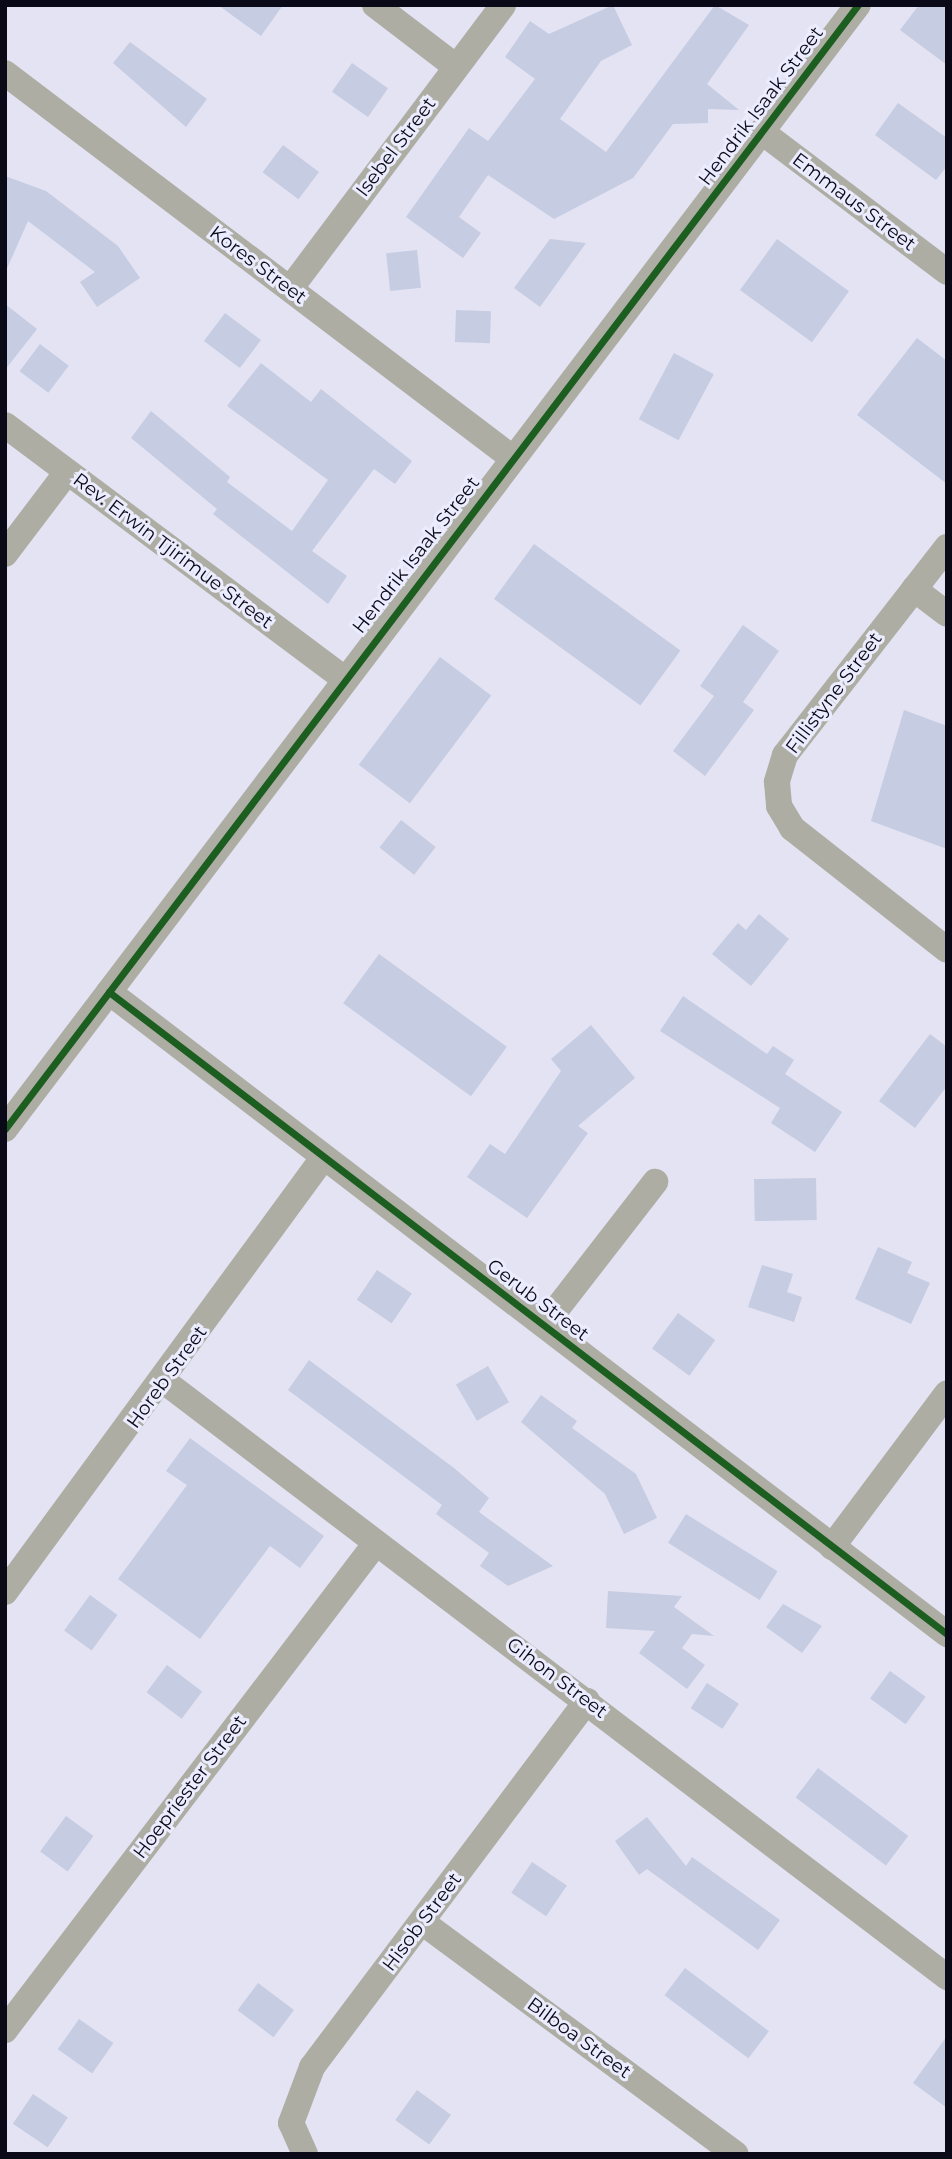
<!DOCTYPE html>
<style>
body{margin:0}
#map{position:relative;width:952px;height:2159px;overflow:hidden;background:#e3e3f3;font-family:Montserrat,sans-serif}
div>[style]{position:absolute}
.building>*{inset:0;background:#c6cce1;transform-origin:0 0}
.street>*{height:26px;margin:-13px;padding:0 13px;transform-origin:13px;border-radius:13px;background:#adada4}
.cycleway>*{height:7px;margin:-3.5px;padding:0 3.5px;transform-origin:3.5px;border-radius:3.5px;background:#1b5e20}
span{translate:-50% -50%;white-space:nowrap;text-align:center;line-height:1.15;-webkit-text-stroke:6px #ebecfe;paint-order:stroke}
.street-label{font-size:19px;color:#0a0918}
.frame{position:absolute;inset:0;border:7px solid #0a0918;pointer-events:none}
</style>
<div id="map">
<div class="building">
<i style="clip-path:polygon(218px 5px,283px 5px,261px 36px)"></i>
<i style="clip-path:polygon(613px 5px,632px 45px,601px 61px,560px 119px,606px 152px,715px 5px,749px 25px,707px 84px,739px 110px,708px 109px,708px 123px,673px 124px,633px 178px,554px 219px,488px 175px,459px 217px,481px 233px,463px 258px,406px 217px,469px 128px,488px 141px,535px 79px,505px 57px,530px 21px,549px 34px)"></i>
<i style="clip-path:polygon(919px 5px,947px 5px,947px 65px,900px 30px)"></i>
<i style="clip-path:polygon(130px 42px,207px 99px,186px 127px,113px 63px)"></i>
<i style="left:352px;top:63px;width:44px;height:35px;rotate:35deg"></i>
<i style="clip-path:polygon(898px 103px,947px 138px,947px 166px,936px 180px,875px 135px)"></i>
<i style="left:283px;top:145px;width:45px;height:34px;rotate:37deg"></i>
<i style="clip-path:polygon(5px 176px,46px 191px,118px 246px,140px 278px,97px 307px,80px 282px,95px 272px,28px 221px,5px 273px)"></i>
<i style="clip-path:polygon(550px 239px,586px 243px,540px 307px,514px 288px)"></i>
<i style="left:777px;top:239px;width:89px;height:63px;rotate:36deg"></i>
<i style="left:417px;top:250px;width:38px;height:31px;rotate:84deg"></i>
<i style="clip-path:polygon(5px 304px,37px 329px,5px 370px)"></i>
<i style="left:456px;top:310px;width:35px;height:32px;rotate:2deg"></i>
<i style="left:225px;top:313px;width:45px;height:35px;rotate:37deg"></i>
<i style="clip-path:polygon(917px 338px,947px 361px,947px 484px,857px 415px)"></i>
<i style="left:40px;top:344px;width:36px;height:34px;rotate:37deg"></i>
<i style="left:674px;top:353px;width:45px;height:75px;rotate:28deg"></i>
<i style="clip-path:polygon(261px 363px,311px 402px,321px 389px,412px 461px,395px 484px,374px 469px,312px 551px,347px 576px,328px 604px,213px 514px,217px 509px,131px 438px,151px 411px,230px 477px,227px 482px,292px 531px,328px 480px,227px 406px)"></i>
<i style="left:534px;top:544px;width:181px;height:68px;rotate:36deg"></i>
<i style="clip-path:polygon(743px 625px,779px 651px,743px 702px,754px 710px,705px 776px,673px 751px,714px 696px,700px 686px)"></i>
<i style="left:440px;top:657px;width:64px;height:135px;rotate:37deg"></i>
<i style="clip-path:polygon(904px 710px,947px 726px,947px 849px,871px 821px)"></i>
<i style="left:401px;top:820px;width:44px;height:35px;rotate:38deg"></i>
<i style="clip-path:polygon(759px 914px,789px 939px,751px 986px,712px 954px,738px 923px,746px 930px)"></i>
<i style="left:379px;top:954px;width:158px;height:61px;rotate:36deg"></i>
<i style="clip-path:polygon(683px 996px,767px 1054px,773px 1046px,794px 1060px,785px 1074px,842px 1112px,815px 1152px,771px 1123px,780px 1108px,660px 1031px)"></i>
<i style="clip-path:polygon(591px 1025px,635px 1078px,578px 1126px,588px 1133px,527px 1218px,467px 1177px,490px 1144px,505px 1154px,561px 1071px,551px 1059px)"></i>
<i style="clip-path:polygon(930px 1034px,947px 1047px,947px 1086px,915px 1128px,879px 1101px)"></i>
<i style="left:816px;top:1178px;width:42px;height:62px;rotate:89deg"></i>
<i style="clip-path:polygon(878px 1247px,912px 1262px,907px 1273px,930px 1283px,911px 1324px,855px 1299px)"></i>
<i style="clip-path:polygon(762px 1265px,793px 1274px,787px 1292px,802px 1297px,794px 1322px,748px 1307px)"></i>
<i style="left:377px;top:1270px;width:42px;height:36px;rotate:34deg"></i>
<i style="left:678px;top:1313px;width:46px;height:44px;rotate:36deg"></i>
<i style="clip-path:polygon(309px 1360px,454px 1468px,489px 1498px,479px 1512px,553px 1566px,508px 1586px,480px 1566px,489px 1553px,436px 1514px,442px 1505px,288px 1390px)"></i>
<i style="left:488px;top:1366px;width:42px;height:37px;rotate:60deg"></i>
<i style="clip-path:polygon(541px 1395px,577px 1421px,572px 1428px,636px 1474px,657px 1518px,624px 1534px,605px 1494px,521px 1422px)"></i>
<i style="clip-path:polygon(190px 1438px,324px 1536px,300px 1568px,270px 1546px,200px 1639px,118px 1579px,187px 1485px,166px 1471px)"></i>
<i style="left:686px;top:1514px;width:108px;height:34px;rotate:32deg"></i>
<i style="clip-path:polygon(608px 1591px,682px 1596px,674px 1607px,714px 1636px,692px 1634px,682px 1648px,705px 1665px,687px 1689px,639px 1653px,655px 1631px,606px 1628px)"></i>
<i style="left:90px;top:1595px;width:34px;height:44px;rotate:36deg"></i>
<i style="clip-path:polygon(783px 1604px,822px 1626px,802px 1653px,766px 1627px)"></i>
<i style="left:167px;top:1665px;width:44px;height:34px;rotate:37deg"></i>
<i style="left:890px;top:1671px;width:44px;height:34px;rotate:36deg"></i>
<i style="left:707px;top:1683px;width:38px;height:30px;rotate:33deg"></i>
<i style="left:818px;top:1768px;width:113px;height:37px;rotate:37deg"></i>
<i style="left:66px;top:1816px;width:34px;height:44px;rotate:36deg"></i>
<i style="clip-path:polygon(647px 1817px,686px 1866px,692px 1857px,780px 1920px,758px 1950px,647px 1869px,639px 1875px,615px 1841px)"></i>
<i style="left:532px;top:1862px;width:42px;height:37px;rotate:34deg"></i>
<i style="left:685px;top:1968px;width:105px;height:34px;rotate:37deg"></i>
<i style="left:258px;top:1983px;width:45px;height:34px;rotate:37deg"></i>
<i style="left:79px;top:2019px;width:42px;height:37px;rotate:35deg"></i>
<i style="clip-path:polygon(947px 2036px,947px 2108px,913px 2083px)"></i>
<i style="left:417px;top:2090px;width:42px;height:37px;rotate:36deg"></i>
<i style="left:33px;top:2094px;width:42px;height:36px;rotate:34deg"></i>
</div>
<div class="street">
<i style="left:375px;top:5px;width:102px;rotate:37.4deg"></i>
<i style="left:5px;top:73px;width:635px;rotate:37.19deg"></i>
<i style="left:762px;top:132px;width:232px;rotate:37.1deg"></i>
<i style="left:290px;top:289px;width:355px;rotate:-53.1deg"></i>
<i style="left:5px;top:425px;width:421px;rotate:36.8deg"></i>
<i style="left:947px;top:547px;width:264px;rotate:127.9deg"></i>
<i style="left:785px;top:755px;width:28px;rotate:107deg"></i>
<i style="left:777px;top:782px;width:24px;rotate:85deg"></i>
<i style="left:779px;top:806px;width:26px;rotate:59deg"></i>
<i style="left:792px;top:828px;width:197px;rotate:38.2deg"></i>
<i style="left:5px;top:554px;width:103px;rotate:-52.9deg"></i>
<i style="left:914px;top:589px;width:41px;rotate:37.1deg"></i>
<i style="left:109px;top:992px;width:1056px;rotate:37.46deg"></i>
<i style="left:5px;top:1129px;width:1411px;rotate:-52.81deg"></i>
<i style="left:545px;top:1324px;width:180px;rotate:-52.2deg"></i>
<i style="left:165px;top:1382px;width:983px;rotate:37.27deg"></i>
<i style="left:832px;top:1547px;width:192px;rotate:-53.2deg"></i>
<i style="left:5px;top:1592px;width:538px;rotate:-53.77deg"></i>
<i style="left:422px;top:1922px;width:390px;rotate:36.5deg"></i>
<i style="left:5px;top:2030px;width:612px;rotate:-52.7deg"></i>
<i style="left:305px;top:2154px;width:34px;rotate:-114deg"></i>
<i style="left:291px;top:2123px;width:60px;rotate:-69.4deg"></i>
<i style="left:312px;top:2067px;width:458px;rotate:-53.1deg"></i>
</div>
<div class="cycleway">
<i style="left:109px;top:992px;width:1056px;rotate:37.46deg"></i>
<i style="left:5px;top:1129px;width:1411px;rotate:-52.81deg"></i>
</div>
<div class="street-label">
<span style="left:761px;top:106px;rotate:-53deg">Hendrik Isaak Street</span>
<span style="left:396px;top:147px;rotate:-53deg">Isebel Street</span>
<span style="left:854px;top:202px;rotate:37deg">Emmaus Street</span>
<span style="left:258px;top:265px;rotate:37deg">Kores Street</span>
<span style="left:173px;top:551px;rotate:37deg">Rev. Erwin Tjirimue Street</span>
<span style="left:416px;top:555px;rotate:-52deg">Hendrik Isaak Street</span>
<span style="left:834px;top:693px;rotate:-53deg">Fillistyne Street</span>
<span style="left:538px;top:1300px;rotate:37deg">Gerub Street</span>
<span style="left:167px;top:1377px;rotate:-54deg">Horeb Street</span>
<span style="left:557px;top:1678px;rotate:37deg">Gihon Street</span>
<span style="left:190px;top:1787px;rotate:-53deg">Hoepriester Street</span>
<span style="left:422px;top:1922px;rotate:-53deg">Hisob Street</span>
<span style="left:579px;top:2038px;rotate:36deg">Bilboa Street</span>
</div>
<div class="frame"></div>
</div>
